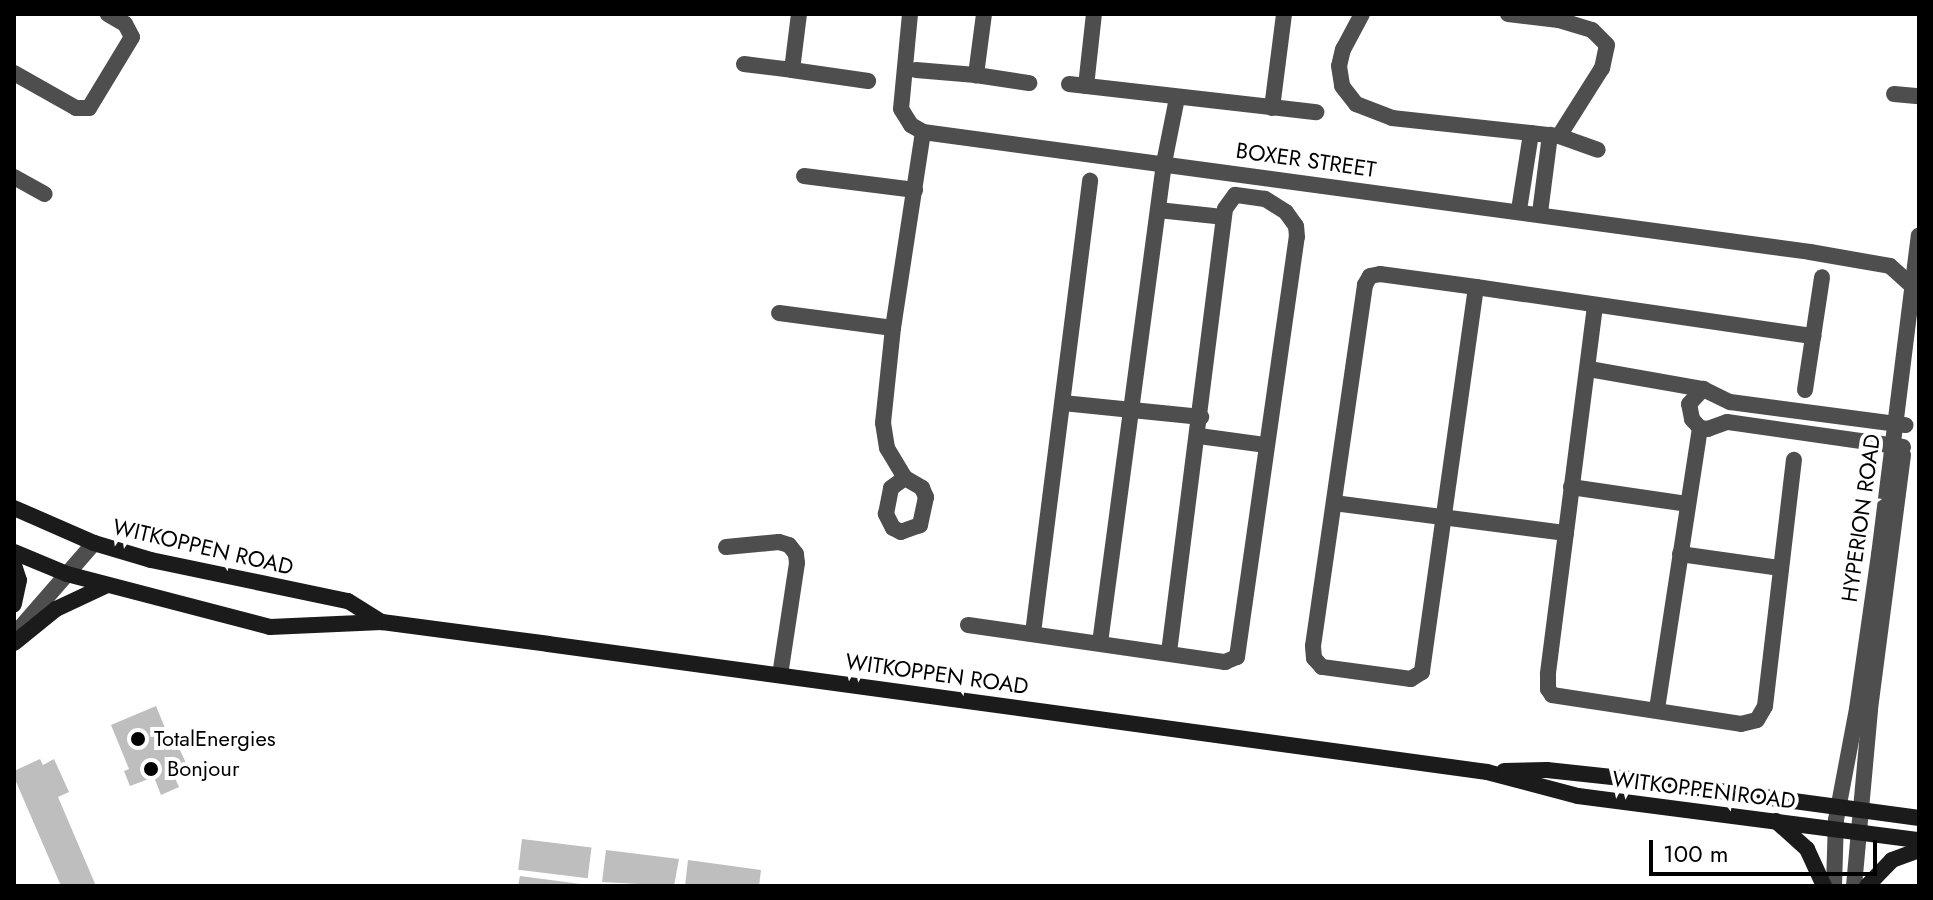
<!DOCTYPE html>
<style>
body{margin:0}
#map{position:relative;width:1933px;height:900px;overflow:hidden;background:#fff;font-family:Jost,sans-serif}
div>[style]{position:absolute}
.building>*{inset:0;background:#bebebe;transform-origin:0 0}
.minor>*{height:16px;margin:-8px;padding:0 8px;transform-origin:8px;border-radius:8px;background:#4e4e4e}
.secondary>*{height:16px;margin:-8px;padding:0 8px;transform-origin:8px;border-radius:8px;background:#1b1b1b}
.dots>*{width:22px;height:22px;translate:-50% -50%;box-sizing:border-box;border:4px solid #fff;border-radius:50%}
span{translate:-50% -50%;white-space:nowrap;text-align:center;line-height:1.15;-webkit-text-stroke:8px #fff;paint-order:stroke}
.street-label{font-size:22px;color:#000}
.poi-label{font-size:22px;color:#000}
.left{translate:0 -50%;text-align:left}
.frame{position:absolute;inset:0;border:16px solid #000;pointer-events:none}
.scale{position:absolute;left:1649px;top:840px;width:228px;height:36px;box-sizing:border-box;border:4px solid #000;border-top:0;padding-left:10px;font-size:24px;line-height:28px;white-space:nowrap;color:#000;-webkit-text-stroke:6px #fff;paint-order:stroke}
</style>
<div id="map">
<div class="building">
<i style="clip-path:polygon(156px 706px,174px 750px,179px 748px,186px 763px,171px 769px,179px 787px,161px 795px,154px 777px,130px 786px,124px 771px,129px 769px,111px 725px)"></i>
<i style="clip-path:polygon(40px 759px,43px 765px,54px 759px,69px 792px,58px 797px,96px 886px,61px 886px,14px 777px,14px 771px)"></i>
<i style="left:522px;top:839px;width:70px;height:31px;rotate:7deg"></i>
<i style="clip-path:polygon(606px 850px,679px 859px,674px 886px,602px 882px)"></i>
<i style="clip-path:polygon(688px 860px,761px 870px,759px 886px,685px 886px)"></i>
<i style="clip-path:polygon(520px 876px,581px 884px,581px 886px,518px 886px)"></i>
</div>
<div class="minor">
<i style="left:910px;top:14px;width:95px;rotate:95.4deg"></i>
<i style="left:901px;top:109px;width:19px;rotate:58deg"></i>
<i style="left:911px;top:125px;width:14px;rotate:30deg"></i>
<i style="left:923px;top:132px;width:895px;rotate:7.7deg"></i>
<i style="left:1810px;top:252px;width:81px;rotate:9.9deg"></i>
<i style="left:1890px;top:266px;width:31px;rotate:42deg"></i>
<i style="left:1913px;top:287px;width:6px"></i>
<i style="left:984px;top:14px;width:62px;rotate:97.5deg"></i>
<i style="left:976px;top:75px;width:54px;rotate:8.6deg"></i>
<i style="left:1362px;top:14px;width:40px;rotate:118deg"></i>
<i style="left:1343px;top:49px;width:17px;rotate:103deg"></i>
<i style="left:1339px;top:66px;width:20px;rotate:81deg"></i>
<i style="left:1342px;top:86px;width:23px;rotate:52deg"></i>
<i style="left:1356px;top:104px;width:39px;rotate:21deg"></i>
<i style="left:1392px;top:118px;width:168px;rotate:6.2deg"></i>
<i style="left:1559px;top:136px;width:41px;rotate:19.7deg"></i>
<i style="left:1508px;top:14px;width:51px;rotate:6.7deg"></i>
<i style="left:1559px;top:20px;width:34px;rotate:17deg"></i>
<i style="left:1592px;top:30px;width:21px;rotate:45deg"></i>
<i style="left:1607px;top:45px;width:24px;rotate:102deg"></i>
<i style="left:1602px;top:68px;width:80px;rotate:122.3deg"></i>
<i style="left:744px;top:64px;width:48px;rotate:7.1deg"></i>
<i style="left:792px;top:70px;width:56px;rotate:-82.9deg"></i>
<i style="left:792px;top:70px;width:77px;rotate:8.2deg"></i>
<i style="left:916px;top:70px;width:60px;rotate:4.8deg"></i>
<i style="left:14px;top:73px;width:71px;rotate:29.4deg"></i>
<i style="left:76px;top:108px;width:13px"></i>
<i style="left:89px;top:108px;width:83px;rotate:-58.8deg"></i>
<i style="left:132px;top:37px;width:15px;rotate:-118deg"></i>
<i style="left:125px;top:24px;width:20px;rotate:-150deg"></i>
<i style="left:1069px;top:84px;width:249px;rotate:6.5deg"></i>
<i style="left:1086px;top:86px;width:72px;rotate:-83.7deg"></i>
<i style="left:1894px;top:94px;width:25px;rotate:5deg"></i>
<i style="left:1272px;top:108px;width:95px;rotate:-82.7deg"></i>
<i style="left:804px;top:176px;width:112px;rotate:7.2deg"></i>
<i style="left:14px;top:177px;width:35px;rotate:29deg"></i>
<i style="left:1158px;top:210px;width:65px;rotate:6.1deg"></i>
<i style="left:1519px;top:210px;width:78px;rotate:-81.1deg"></i>
<i style="left:1540px;top:213px;width:79px;rotate:-82.7deg"></i>
<i style="left:1476px;top:287px;width:389px;rotate:98deg"></i>
<i style="left:1422px;top:672px;width:13px;rotate:148deg"></i>
<i style="left:1411px;top:679px;width:90px;rotate:-172.3deg"></i>
<i style="left:1322px;top:667px;width:12px;rotate:-132deg"></i>
<i style="left:1314px;top:658px;width:12px;rotate:-95deg"></i>
<i style="left:1313px;top:646px;width:365px;rotate:-81.8deg"></i>
<i style="left:1365px;top:285px;width:10px;rotate:-61deg"></i>
<i style="left:1370px;top:276px;width:10px;rotate:-11deg"></i>
<i style="left:1380px;top:274px;width:97px;rotate:7.7deg"></i>
<i style="left:1476px;top:287px;width:341px;rotate:8.3deg"></i>
<i style="left:1595px;top:306px;width:371px;rotate:97.3deg"></i>
<i style="left:1548px;top:674px;width:15px;rotate:90deg"></i>
<i style="left:1548px;top:689px;width:7px;rotate:56deg"></i>
<i style="left:1552px;top:695px;width:191px;rotate:8.7deg"></i>
<i style="left:1741px;top:724px;width:16px;rotate:-14deg"></i>
<i style="left:1757px;top:720px;width:16px;rotate:-60deg"></i>
<i style="left:1765px;top:706px;width:248px;rotate:-83.3deg"></i>
<i style="left:779px;top:313px;width:115px;rotate:7.5deg"></i>
<i style="left:1589px;top:369px;width:116px;rotate:10deg"></i>
<i style="left:1805px;top:390px;width:114px;rotate:-81.4deg"></i>
<i style="left:1063px;top:403px;width:139px;rotate:5.8deg"></i>
<i style="left:1199px;top:436px;width:68px;rotate:7.7deg"></i>
<i style="left:1903px;top:447px;width:178px;rotate:-171.9deg"></i>
<i style="left:1727px;top:422px;width:20px;rotate:160deg"></i>
<i style="left:1708px;top:429px;width:8px;rotate:-173deg"></i>
<i style="left:1700px;top:428px;width:12px;rotate:-132deg"></i>
<i style="left:1692px;top:419px;width:15px;rotate:-101deg"></i>
<i style="left:1689px;top:404px;width:21px;rotate:-47deg"></i>
<i style="left:1703px;top:389px;width:30px;rotate:26deg"></i>
<i style="left:1730px;top:402px;width:177px;rotate:7.5deg"></i>
<i style="left:905px;top:478px;width:35px;rotate:-121deg"></i>
<i style="left:887px;top:448px;width:25px;rotate:-99deg"></i>
<i style="left:883px;top:423px;width:96px;rotate:-84deg"></i>
<i style="left:893px;top:328px;width:198px;rotate:-81.3deg"></i>
<i style="left:905px;top:478px;width:20px;rotate:30deg"></i>
<i style="left:922px;top:488px;width:10px;rotate:66deg"></i>
<i style="left:926px;top:497px;width:29px;rotate:102deg"></i>
<i style="left:920px;top:525px;width:20px;rotate:160deg"></i>
<i style="left:901px;top:532px;width:9px;rotate:-153deg"></i>
<i style="left:893px;top:528px;width:16px;rotate:-117deg"></i>
<i style="left:886px;top:514px;width:26px;rotate:-79deg"></i>
<i style="left:891px;top:488px;width:17px;rotate:-36deg"></i>
<i style="left:1571px;top:487px;width:117px;rotate:8.3deg"></i>
<i style="left:1334px;top:503px;width:234px;rotate:7.4deg"></i>
<i style="left:726px;top:547px;width:53px;rotate:-5.4deg"></i>
<i style="left:779px;top:542px;width:10px;rotate:17deg"></i>
<i style="left:789px;top:545px;width:11px;rotate:52deg"></i>
<i style="left:796px;top:554px;width:9px;rotate:84deg"></i>
<i style="left:797px;top:563px;width:113px;rotate:98.6deg"></i>
<i style="left:1680px;top:554px;width:100px;rotate:8deg"></i>
<i style="left:968px;top:625px;width:260px;rotate:8.2deg"></i>
<i style="left:1225px;top:662px;width:13px;rotate:-23deg"></i>
<i style="left:1237px;top:657px;width:424px;rotate:-81.9deg"></i>
<i style="left:1297px;top:237px;width:11px;rotate:-95deg"></i>
<i style="left:1296px;top:226px;width:17px;rotate:-126deg"></i>
<i style="left:1286px;top:212px;width:25px;rotate:-148deg"></i>
<i style="left:1265px;top:199px;width:30px;rotate:-172deg"></i>
<i style="left:1235px;top:195px;width:17px;rotate:126deg"></i>
<i style="left:1225px;top:209px;width:447px;rotate:97.2deg"></i>
<i style="left:1033px;top:633px;width:456px;rotate:-82.8deg"></i>
<i style="left:14px;top:635px;width:122px;rotate:-49deg"></i>
<i style="left:1100px;top:643px;width:484px;rotate:-82.4deg"></i>
<i style="left:1164px;top:163px;width:66px;rotate:-78.7deg"></i>
<i style="left:1657px;top:709px;width:284px;rotate:-81.3deg"></i>
<i style="left:1834px;top:886px;width:66px;rotate:-88.3deg"></i>
<i style="left:1836px;top:820px;width:113px;rotate:-79.3deg"></i>
<i style="left:1857px;top:709px;width:156px;rotate:-81.9deg"></i>
<i style="left:1879px;top:555px;width:322px;rotate:-82.9deg"></i>
<i style="left:1854px;top:886px;width:178px;rotate:-84.8deg"></i>
<i style="left:1870px;top:709px;width:256px;rotate:-82.6deg"></i>
</div>
<div class="secondary">
<i style="left:14px;top:508px;width:87px;rotate:23.6deg"></i>
<i style="left:94px;top:543px;width:59px;rotate:16.6deg"></i>
<i style="left:151px;top:560px;width:201px;rotate:11.8deg"></i>
<i style="left:348px;top:601px;width:40px;rotate:32deg"></i>
<i style="left:14px;top:552px;width:57px;rotate:22.5deg"></i>
<i style="left:67px;top:574px;width:210px;rotate:14.6deg"></i>
<i style="left:270px;top:627px;width:112px;rotate:-2.6deg"></i>
<i style="left:382px;top:622px;width:167px;rotate:7.5deg"></i>
<i style="left:548px;top:644px;width:948px;rotate:7.76deg"></i>
<i style="left:1487px;top:772px;width:94px;rotate:14.8deg"></i>
<i style="left:1578px;top:796px;width:344px;rotate:7.4deg"></i>
<i style="left:14px;top:565px;width:16px;rotate:72deg"></i>
<i style="left:19px;top:580px;width:25px;rotate:102deg"></i>
<i style="left:14px;top:643px;width:54px;rotate:-39deg"></i>
<i style="left:56px;top:609px;width:56px;rotate:-25.2deg"></i>
<i style="left:1504px;top:771px;width:43px;rotate:-1.3deg"></i>
<i style="left:1547px;top:770px;width:84px;rotate:6.1deg"></i>
<i style="left:1631px;top:779px;width:291px;rotate:7.7deg"></i>
<i style="left:1776px;top:821px;width:42px;rotate:42.1deg"></i>
<i style="left:1807px;top:849px;width:41px;rotate:65.3deg"></i>
<i style="left:1867px;top:886px;width:36px;rotate:-46deg"></i>
<i style="left:1892px;top:860px;width:29px;rotate:-20deg"></i>
</div>
<div class="dots">
<i style="left:138px;top:739px;background:#000"></i>
<i style="left:151px;top:769px;background:#000"></i>
</div>
<div class="street-label">
<span style="left:1306px;top:160px;rotate:8deg">BOXER STREET</span>
<span style="left:1861px;top:518px;rotate:-82deg">HYPERION ROAD</span>
<span style="left:203px;top:547px;rotate:13deg">WITKOPPEN ROAD</span>
<span style="left:937px;top:674px;rotate:8deg">WITKOPPEN ROAD</span>
<span style="left:1704px;top:790px;rotate:7deg">WITKOPPEN ROAD</span>
</div>
<div class="poi-label">
<span class="left" style="left:154px;top:739px">TotalEnergies</span>
<span class="left" style="left:167px;top:769px">Bonjour</span>
</div>
<div class="frame"></div>
<div class="scale">100 m</div>
</div>
